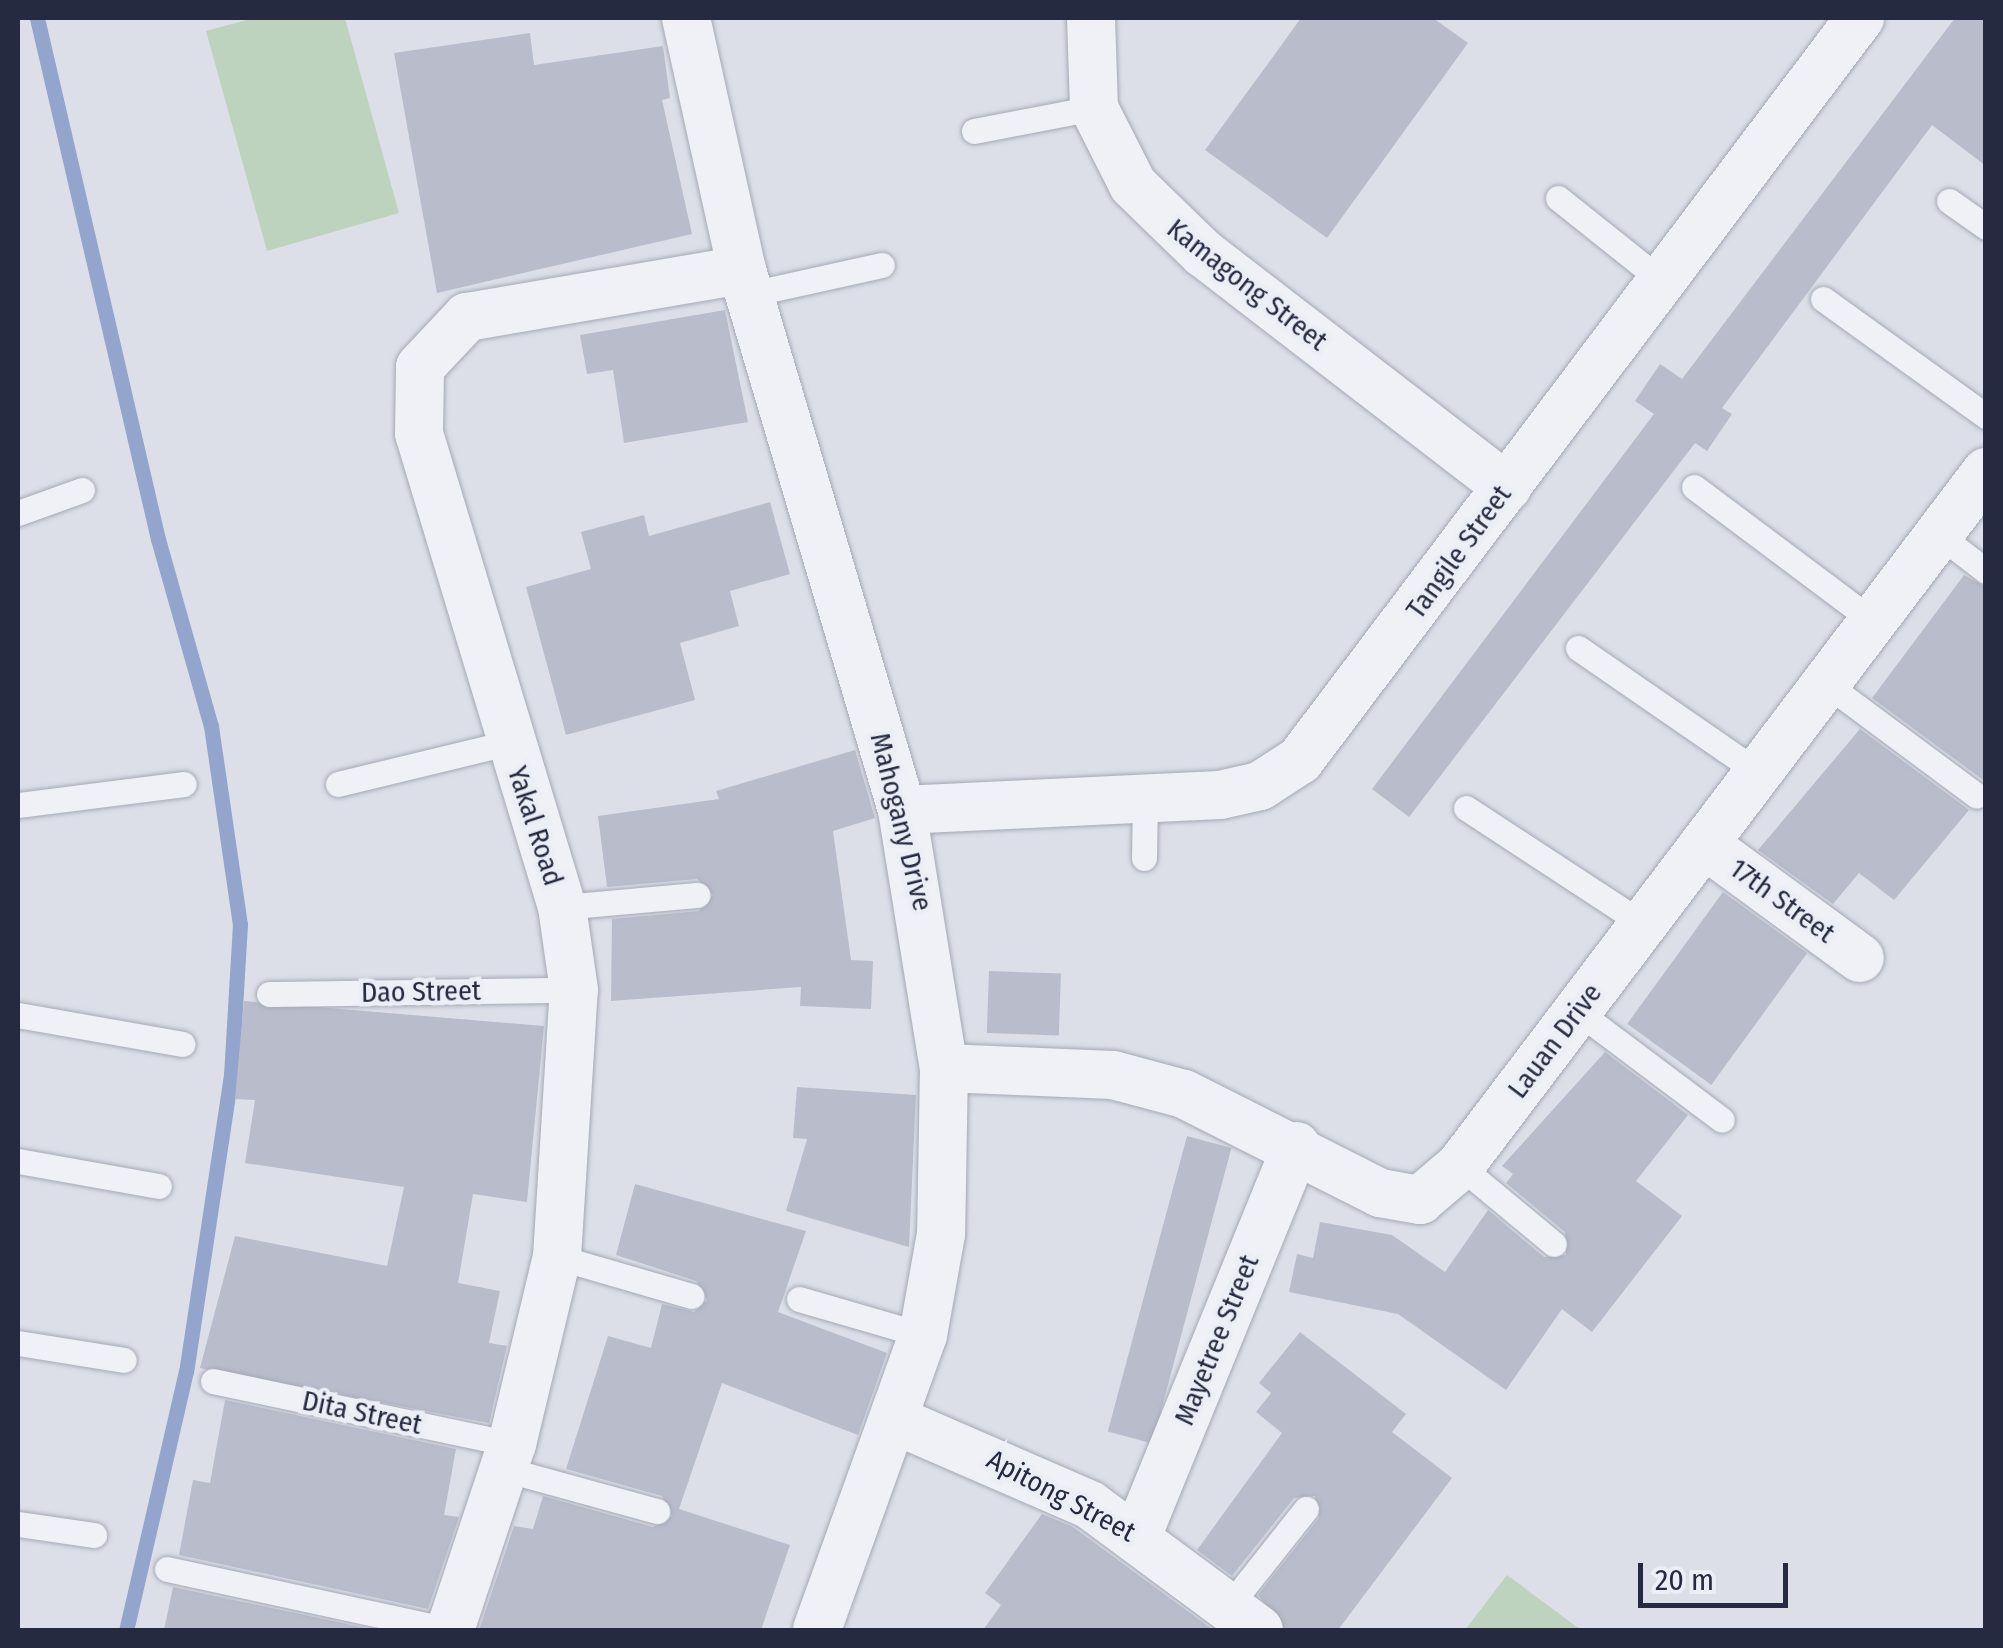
<!DOCTYPE html>
<style>
body{margin:0}
#map{position:relative;width:2003px;height:1648px;overflow:hidden;background:#dcdfe8;font-family:"Fira Sans Condensed",sans-serif}
div>[style]{position:absolute}
.green>*{inset:0;background:#bed3bd}
.stream>*{height:15px;margin:-7.5px;padding:0 7.5px;transform-origin:7.5px;border-radius:7.5px;background:#93a5cc}
.building>*{inset:0;background:#b9bdcb;transform-origin:0 0}
.roads{filter:drop-shadow(0 0 2px #a5a9b6) drop-shadow(0 0 2px #a5a9b6)}
.lane>*{height:25px;margin:-12.5px;padding:0 12.5px;transform-origin:12.5px;border-radius:12.5px;background:#eff1f6}
.street>*{height:48px;margin:-24px;padding:0 24px;transform-origin:24px;border-radius:24px;background:#eff1f6}
span{translate:-50% -50%;white-space:nowrap;text-align:center;line-height:1.15;-webkit-text-stroke:9px #eceef6;paint-order:stroke}
.street-label{font-size:28px;color:#252a40}
.frame{position:absolute;inset:0;border:20px solid #252a40;pointer-events:none}
.scale{position:absolute;left:1638px;top:1563px;width:150px;height:45px;box-sizing:border-box;border:5px solid #252a40;border-top:0;padding-left:12px;font-size:30px;line-height:35px;white-space:nowrap;color:#252a40;-webkit-text-stroke:8px #eceef6;paint-order:stroke}
</style>
<div id="map">
<div class="green">
<i style="clip-path:polygon(254px 18px,345px 18px,399px 213px,267px 251px,206px 31px)"></i>
<i style="clip-path:polygon(1507px 1575px,1581px 1630px,1465px 1630px)"></i>
</div>
<div class="stream">
<i style="left:37px;top:18px;width:535px;rotate:76.93deg"></i>
<i style="left:158px;top:539px;width:194px;rotate:74.2deg"></i>
<i style="left:211px;top:726px;width:200px;rotate:81.7deg"></i>
<i style="left:240px;top:924px;width:151px;rotate:93.4deg"></i>
<i style="left:231px;top:1075px;width:299px;rotate:98.6deg"></i>
<i style="left:186px;top:1371px;width:266px;rotate:103deg"></i>
</div>
<div class="building">
<i style="clip-path:polygon(1301px 18px,1433px 18px,1468px 43px,1327px 238px,1205px 150px)"></i>
<i style="clip-path:polygon(1955px 18px,1986px 18px,1986px 166px,1932px 125px,1722px 408px,1732px 414px,1707px 451px,1695px 443px,1409px 817px,1372px 789px,1654px 414px,1635px 401px,1660px 364px,1682px 379px)"></i>
<i style="clip-path:polygon(530px 33px,534px 65px,663px 46px,670px 98px,662px 100px,692px 234px,437px 293px,394px 53px)"></i>
<i style="clip-path:polygon(725px 310px,748px 422px,624px 443px,613px 370px,587px 374px,580px 335px)"></i>
<i style="clip-path:polygon(770px 502px,790px 574px,730px 591px,739px 626px,680px 643px,695px 700px,566px 735px,526px 587px,591px 569px,581px 532px,644px 515px,649px 536px)"></i>
<i style="clip-path:polygon(1964px 575px,1986px 587px,1986px 782px,1872px 698px)"></i>
<i style="clip-path:polygon(1860px 729px,1969px 810px,1894px 900px,1859px 873px,1833px 904px,1758px 850px)"></i>
<i style="clip-path:polygon(855px 750px,875px 818px,833px 831px,851px 960px,873px 961px,871px 1009px,800px 1006px,801px 987px,611px 1001px,612px 919px,699px 911px,713px 895px,697px 879px,607px 887px,598px 816px,719px 799px,716px 791px)"></i>
<i style="left:1723px;top:892px;width:104px;height:163px;rotate:36deg"></i>
<i style="left:989px;top:971px;width:72px;height:62px;rotate:2deg"></i>
<i style="clip-path:polygon(244px 1001px,544px 1026px,527px 1202px,473px 1194px,458px 1283px,500px 1291px,489px 1343px,507px 1346px,489px 1423px,200px 1368px,235px 1236px,387px 1266px,404px 1187px,245px 1163px,255px 1100px,235px 1099px)"></i>
<i style="clip-path:polygon(1605px 1052px,1688px 1115px,1636px 1181px,1682px 1216px,1592px 1332px,1562px 1309px,1506px 1390px,1398px 1314px,1289px 1292px,1297px 1254px,1313px 1258px,1320px 1222px,1392px 1235px,1445px 1272px,1488px 1210px,1544px 1257px,1566px 1255px,1565px 1232px,1506px 1183px,1513px 1174px,1502px 1166px)"></i>
<i style="clip-path:polygon(797px 1087px,916px 1095px,909px 1247px,786px 1211px,807px 1139px,793px 1138px)"></i>
<i style="left:1187px;top:1136px;width:46px;height:306px;rotate:15deg"></i>
<i style="clip-path:polygon(635px 1184px,806px 1231px,778px 1312px,887px 1353px,858px 1435px,722px 1383px,679px 1509px,790px 1545px,761px 1630px,479px 1630px,514px 1526px,533px 1529px,543px 1496px,653px 1527px,672px 1516px,662px 1496px,566px 1469px,608px 1336px,651px 1348px,662px 1304px,694px 1312px,707px 1300px,696px 1281px,616px 1255px)"></i>
<i style="clip-path:polygon(1300px 1332px,1406px 1414px,1392px 1432px,1452px 1478px,1338px 1630px,1286px 1630px,1258px 1595px,1319px 1518px,1315px 1496px,1294px 1498px,1232px 1576px,1197px 1550px,1282px 1433px,1256px 1412px,1271px 1393px,1259px 1383px)"></i>
<i style="clip-path:polygon(225px 1400px,456px 1449px,444px 1515px,459px 1517px,428px 1609px,179px 1555px,193px 1480px,210px 1483px)"></i>
<i style="clip-path:polygon(1042px 1514px,1073px 1527px,1213px 1630px,983px 1630px,1001px 1605px,985px 1593px)"></i>
<i style="clip-path:polygon(173px 1587px,375px 1630px,164px 1630px)"></i>
</div>
<div class="roads">
<div class="lane">
<i style="left:974px;top:131px;width:122px;rotate:-10.9deg"></i>
<i style="left:1558px;top:198px;width:133px;rotate:38.6deg"></i>
<i style="left:1949px;top:201px;width:45px;rotate:35.1deg"></i>
<i style="left:750px;top:294px;width:135px;rotate:-12.4deg"></i>
<i style="left:1823px;top:299px;width:201px;rotate:35.7deg"></i>
<i style="left:1694px;top:487px;width:224px;rotate:36.8deg"></i>
<i style="left:18px;top:513px;width:68px;rotate:-19.8deg"></i>
<i style="left:1938px;top:534px;width:61px;rotate:37.6deg"></i>
<i style="left:1578px;top:648px;width:219px;rotate:34.6deg"></i>
<i style="left:1825px;top:683px;width:189px;rotate:36.6deg"></i>
<i style="left:338px;top:784px;width:175px;rotate:-13.6deg"></i>
<i style="left:18px;top:805px;width:167px;rotate:-7.2deg"></i>
<i style="left:1466px;top:808px;width:212px;rotate:33.2deg"></i>
<i style="left:1144px;top:858px;width:58px;rotate:-89deg"></i>
<i style="left:562px;top:907px;width:136px;rotate:-5.1deg"></i>
<i style="left:269px;top:994px;width:305px;rotate:-0.8deg"></i>
<i style="left:1577px;top:1011px;width:181px;rotate:36.9deg"></i>
<i style="left:18px;top:1015px;width:167px;rotate:10deg"></i>
<i style="left:18px;top:1161px;width:143px;rotate:10.1deg"></i>
<i style="left:1460px;top:1166px;width:122px;rotate:39.7deg"></i>
<i style="left:557px;top:1257px;width:140px;rotate:16.2deg"></i>
<i style="left:799px;top:1299px;width:129px;rotate:16.2deg"></i>
<i style="left:18px;top:1343px;width:107px;rotate:9.1deg"></i>
<i style="left:213px;top:1381px;width:306px;rotate:11.9deg"></i>
<i style="left:504px;top:1469px;width:159px;rotate:15.4deg"></i>
<i style="left:18px;top:1524px;width:77px;rotate:8.2deg"></i>
<i style="left:167px;top:1569px;width:289px;rotate:12.2deg"></i>
<i style="left:1229px;top:1606px;width:124px;rotate:-51.6deg"></i>
</div>
<div class="street">
<i style="left:686px;top:18px;width:258px;rotate:77.5deg"></i>
<i style="left:742px;top:270px;width:563px;rotate:73.5deg"></i>
<i style="left:902px;top:810px;width:261px;rotate:80.8deg"></i>
<i style="left:944px;top:1068px;width:166px;rotate:91deg"></i>
<i style="left:941px;top:1234px;width:103px;rotate:100.1deg"></i>
<i style="left:923px;top:1335px;width:313px;rotate:109.8deg"></i>
<i style="left:1091px;top:18px;width:90px;rotate:88.1deg"></i>
<i style="left:1094px;top:108px;width:86px;rotate:63.1deg"></i>
<i style="left:1133px;top:185px;width:98px;rotate:44.2deg"></i>
<i style="left:1203px;top:253px;width:384px;rotate:37.6deg"></i>
<i style="left:902px;top:810px;width:318px;rotate:-2.7deg"></i>
<i style="left:1220px;top:795px;width:41px;rotate:-12.7deg"></i>
<i style="left:1260px;top:786px;width:48px;rotate:-33deg"></i>
<i style="left:1300px;top:760px;width:930px;rotate:-52.96deg"></i>
<i style="left:1704px;top:844px;width:193px;rotate:36.2deg"></i>
<i style="left:944px;top:1068px;width:169px;rotate:2.4deg"></i>
<i style="left:1113px;top:1075px;width:73px;rotate:15deg"></i>
<i style="left:1184px;top:1094px;width:220px;rotate:26.8deg"></i>
<i style="left:1380px;top:1193px;width:41px;rotate:9.9deg"></i>
<i style="left:1420px;top:1200px;width:52px;rotate:-40.4deg"></i>
<i style="left:1460px;top:1166px;width:871px;rotate:-52.84deg"></i>
<i style="left:897px;top:1421px;width:210px;rotate:23.5deg"></i>
<i style="left:1090px;top:1505px;width:210px;rotate:36.5deg"></i>
<i style="left:1138px;top:1534px;width:419px;rotate:-67.8deg"></i>
<i style="left:450px;top:1630px;width:196px;rotate:-71.6deg"></i>
<i style="left:512px;top:1444px;width:192px;rotate:-76.5deg"></i>
<i style="left:557px;top:1257px;width:268px;rotate:-86.4deg"></i>
<i style="left:574px;top:990px;width:84px;rotate:-98.2deg"></i>
<i style="left:562px;top:907px;width:494px;rotate:-106.8deg"></i>
<i style="left:419px;top:434px;width:67px;rotate:-89.1deg"></i>
<i style="left:420px;top:367px;width:69px;rotate:-46.8deg"></i>
<i style="left:467px;top:317px;width:279px;rotate:-9.7deg"></i>
</div>
</div>
<div class="street-label">
<span style="left:1247px;top:285px;rotate:38deg">Kamagong Street</span>
<span style="left:1459px;top:552px;rotate:-54deg">Tangile Street</span>
<span style="left:901px;top:822px;rotate:76deg">Mahogany Drive</span>
<span style="left:535px;top:826px;rotate:72deg">Yakal Road</span>
<span style="left:1782px;top:901px;rotate:36deg">17th Street</span>
<span style="left:421px;top:992px;rotate:-1deg">Dao Street</span>
<span style="left:1555px;top:1041px;rotate:-53deg">Lauan Drive</span>
<span style="left:1217px;top:1340px;rotate:-68deg">Mayetree Street</span>
<span style="left:362px;top:1413px;rotate:12deg">Dita Street</span>
<span style="left:1061px;top:1496px;rotate:28deg">Apitong Street</span>
</div>
<div class="frame"></div>
<div class="scale">20 m</div>
</div>
